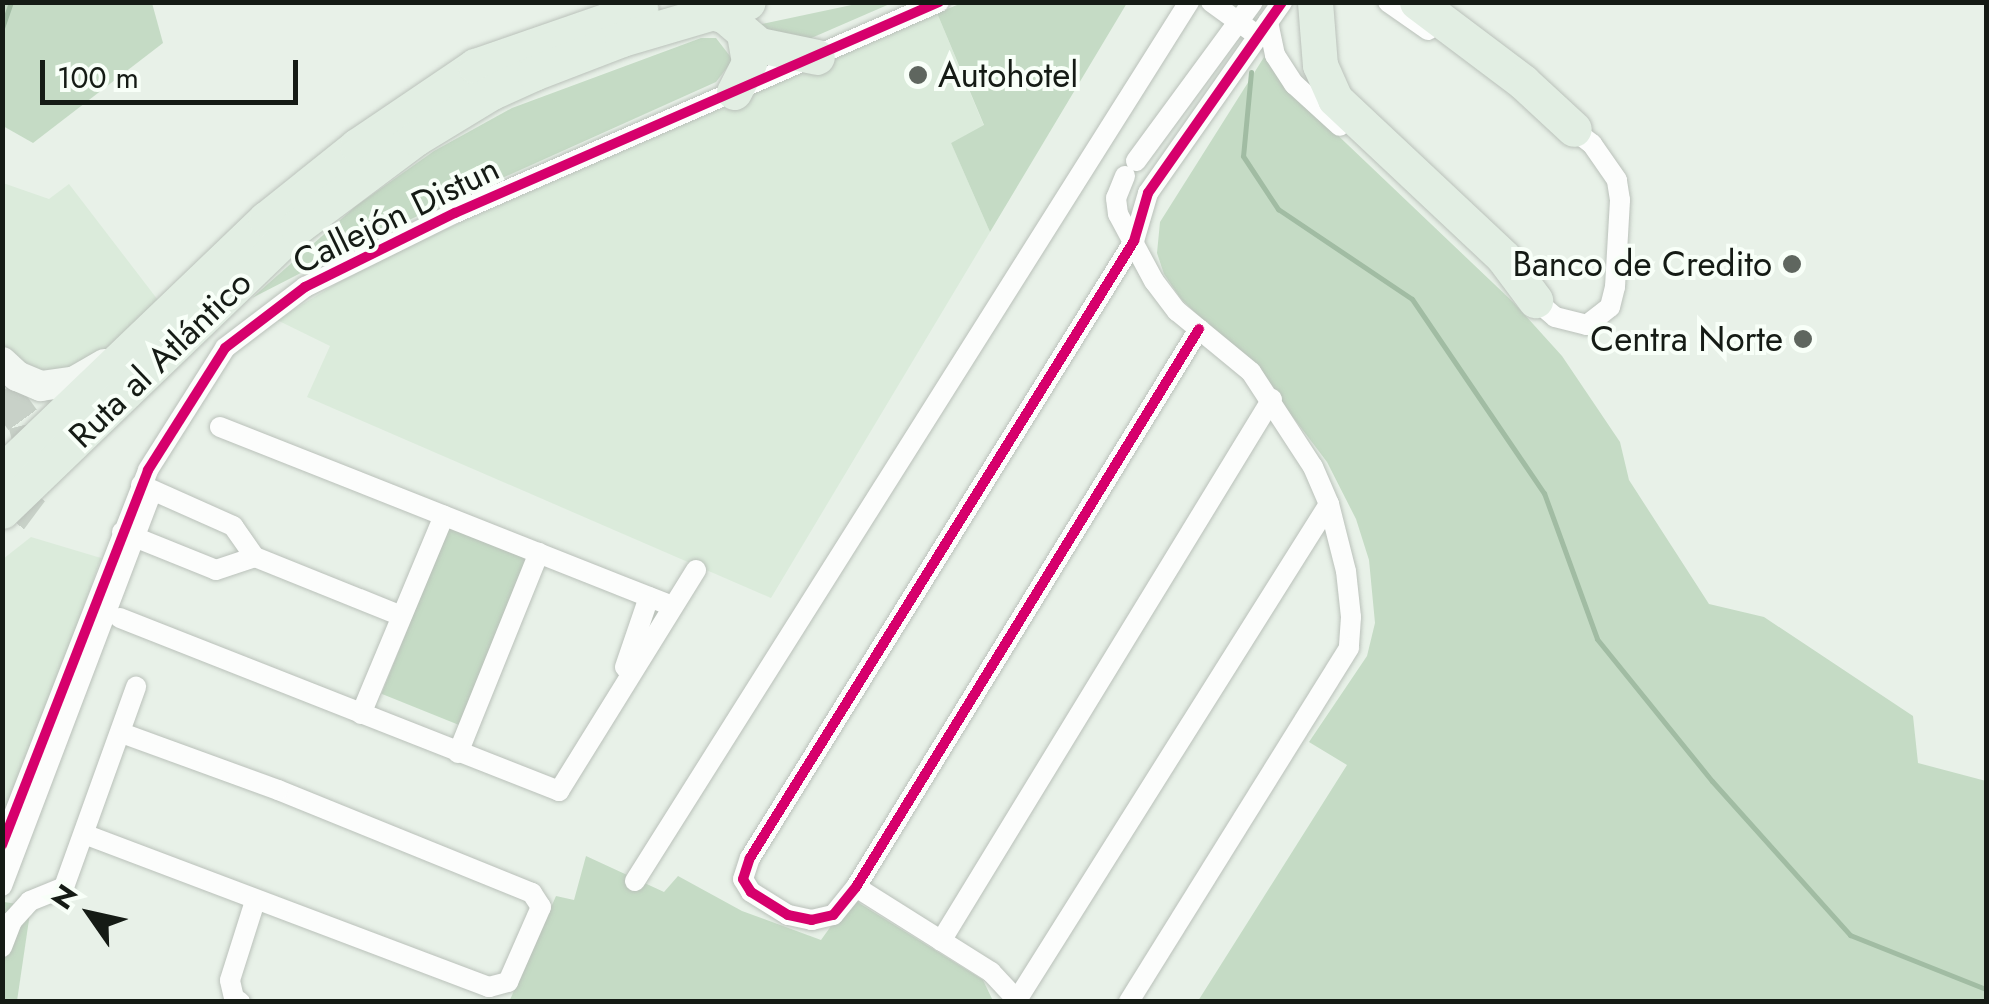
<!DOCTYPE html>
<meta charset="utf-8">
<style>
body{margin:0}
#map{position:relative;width:1989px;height:1004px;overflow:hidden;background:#e8f1e8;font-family:Jost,sans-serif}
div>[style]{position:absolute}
.built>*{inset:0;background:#dbebdb}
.green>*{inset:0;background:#c5dbc5;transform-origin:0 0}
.stream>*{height:5px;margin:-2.5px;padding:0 2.5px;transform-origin:2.5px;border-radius:2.5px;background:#a1bca3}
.trunk-tunnel>*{height:35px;margin-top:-17.5px;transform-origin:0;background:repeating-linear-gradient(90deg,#c8d1c8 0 35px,transparent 0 53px)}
.roads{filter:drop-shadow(0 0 2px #bac1ba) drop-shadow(0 0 2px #bac1ba)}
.minor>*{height:20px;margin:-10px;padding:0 10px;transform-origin:10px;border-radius:10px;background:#fcfdfc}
.secondary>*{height:30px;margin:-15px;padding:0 15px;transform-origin:15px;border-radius:15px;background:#f2f7f2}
.trunk>*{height:35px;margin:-17.5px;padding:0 17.5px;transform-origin:17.5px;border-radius:17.5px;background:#e2eee3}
.cycleway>*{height:10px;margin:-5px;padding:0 5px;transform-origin:5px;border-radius:5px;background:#d6006c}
.dots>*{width:28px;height:28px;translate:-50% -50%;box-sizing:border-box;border:5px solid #f8fff8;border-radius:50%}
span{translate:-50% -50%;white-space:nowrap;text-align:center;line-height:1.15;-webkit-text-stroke:8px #f8fff8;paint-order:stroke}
.poi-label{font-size:35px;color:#151b15}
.left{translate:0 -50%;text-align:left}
.right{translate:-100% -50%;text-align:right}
.street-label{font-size:35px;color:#151b15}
.frame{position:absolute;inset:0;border:5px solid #151b15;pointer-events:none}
.north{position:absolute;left:40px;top:864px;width:100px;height:100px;-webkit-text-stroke:8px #f8fff8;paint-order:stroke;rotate:304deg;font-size:28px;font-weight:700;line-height:40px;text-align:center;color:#151b15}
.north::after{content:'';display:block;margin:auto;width:35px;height:45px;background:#151b15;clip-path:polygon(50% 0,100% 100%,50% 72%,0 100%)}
.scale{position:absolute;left:40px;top:60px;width:258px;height:45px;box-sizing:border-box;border:5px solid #151b15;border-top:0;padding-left:12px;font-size:30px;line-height:35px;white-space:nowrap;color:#151b15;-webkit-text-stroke:8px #f8fff8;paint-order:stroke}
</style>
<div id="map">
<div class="built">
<i style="clip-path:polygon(937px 13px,984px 126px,951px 143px,990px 232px,771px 598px,307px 397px,330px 346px,277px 320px,339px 282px,425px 238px)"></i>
<i style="clip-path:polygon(3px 183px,49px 199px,69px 184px,161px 304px,93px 363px,41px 377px,3px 351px)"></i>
<i style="clip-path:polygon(31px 537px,101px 558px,3px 835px,3px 559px)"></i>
</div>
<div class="green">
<i style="clip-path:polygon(3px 2px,152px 3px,163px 43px,33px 143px,3px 126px)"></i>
<i style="clip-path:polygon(1016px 2px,1127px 3px,990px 232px,951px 143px,984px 125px,937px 13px,962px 3px)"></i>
<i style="clip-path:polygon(861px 3px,892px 3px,786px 49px,757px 25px)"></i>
<i style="clip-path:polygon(701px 38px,716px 38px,733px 60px,716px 82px,369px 238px,252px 298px,356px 206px,434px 151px,512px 108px)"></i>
<i style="clip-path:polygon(1266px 54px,1286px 86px,1513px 302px,1562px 356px,1620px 442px,1629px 480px,1709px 604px,1764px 617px,1913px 716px,1918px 763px,1986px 781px,1986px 1001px,1198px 1001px,1347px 765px,1309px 742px,1367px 656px,1375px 623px,1369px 560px,1356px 519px,1327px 462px,1261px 375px,1181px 299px,1164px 274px,1157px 253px,1160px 222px)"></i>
<i style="left:450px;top:524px;width:87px;height:183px;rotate:22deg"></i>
<i style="clip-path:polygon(586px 856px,664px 892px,678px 876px,742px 911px,821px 940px,851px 898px,983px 980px,993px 1001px,509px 1002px,556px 896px,574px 900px)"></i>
<i style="clip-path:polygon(4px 902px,31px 906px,17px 1001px,3px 1001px)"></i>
</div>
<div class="stream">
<i style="left:2px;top:28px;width:28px;rotate:-71deg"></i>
<i style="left:1251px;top:72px;width:84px;rotate:95.4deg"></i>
<i style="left:1243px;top:156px;width:64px;rotate:56.6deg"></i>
<i style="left:1278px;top:209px;width:161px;rotate:33.9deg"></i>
<i style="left:1412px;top:299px;width:235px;rotate:55.8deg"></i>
<i style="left:1544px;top:493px;width:155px;rotate:70deg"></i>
<i style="left:1597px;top:639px;width:183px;rotate:51deg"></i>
<i style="left:1712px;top:781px;width:207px;rotate:48.1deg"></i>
<i style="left:1850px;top:935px;width:146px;rotate:21.7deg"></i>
</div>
<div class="trunk-tunnel">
<i style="left:2px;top:391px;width:41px;rotate:54deg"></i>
<i style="left:26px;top:424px;width:38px;rotate:76deg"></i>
<i style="left:35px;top:461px;width:29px;rotate:98deg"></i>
<i style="left:31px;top:490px;width:49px;rotate:126.6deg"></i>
</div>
<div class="roads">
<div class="minor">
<i style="left:1211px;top:2px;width:48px;rotate:35.7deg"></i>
<i style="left:1388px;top:2px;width:49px;rotate:35deg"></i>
<i style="left:1268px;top:22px;width:34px;rotate:78deg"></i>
<i style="left:1275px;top:55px;width:35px;rotate:57deg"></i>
<i style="left:1294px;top:84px;width:62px;rotate:42.4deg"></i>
<i style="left:1136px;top:161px;width:197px;rotate:-53.7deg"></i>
<i style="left:1125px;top:176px;width:24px;rotate:112deg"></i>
<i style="left:1116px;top:198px;width:16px;rotate:83deg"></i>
<i style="left:1118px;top:214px;width:76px;rotate:61.8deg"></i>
<i style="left:1154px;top:281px;width:38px;rotate:53deg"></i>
<i style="left:1177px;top:311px;width:96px;rotate:39.5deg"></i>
<i style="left:1251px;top:372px;width:113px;rotate:56.9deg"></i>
<i style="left:1313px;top:467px;width:40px;rotate:66.6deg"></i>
<i style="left:1329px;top:504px;width:69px;rotate:75.8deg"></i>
<i style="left:1346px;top:571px;width:46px;rotate:83.8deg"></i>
<i style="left:1351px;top:617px;width:31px;rotate:94deg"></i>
<i style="left:1349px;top:648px;width:417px;rotate:121.9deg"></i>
<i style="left:1529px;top:295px;width:34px;rotate:40deg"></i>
<i style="left:1555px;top:317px;width:33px;rotate:14deg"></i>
<i style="left:1587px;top:325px;width:29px;rotate:-38deg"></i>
<i style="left:1610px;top:307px;width:21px;rotate:-76deg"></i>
<i style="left:1615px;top:287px;width:87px;rotate:-86.7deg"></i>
<i style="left:1620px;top:200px;width:20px;rotate:-99deg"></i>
<i style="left:1617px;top:180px;width:44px;rotate:-124.8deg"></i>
<i style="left:1592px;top:144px;width:31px;rotate:-143deg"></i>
<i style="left:1199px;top:329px;width:655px;rotate:121.58deg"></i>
<i style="left:856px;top:887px;width:36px;rotate:129deg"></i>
<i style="left:833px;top:915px;width:22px;rotate:167deg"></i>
<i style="left:812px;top:920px;width:25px;rotate:-168deg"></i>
<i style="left:788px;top:915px;width:44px;rotate:-148.1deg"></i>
<i style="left:751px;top:892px;width:15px;rotate:-122deg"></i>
<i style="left:743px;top:879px;width:22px;rotate:-72deg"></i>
<i style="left:750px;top:858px;width:727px;rotate:-58.1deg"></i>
<i style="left:1134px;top:241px;width:50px;rotate:-73.7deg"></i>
<i style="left:1148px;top:193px;width:233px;rotate:-54.9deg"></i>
<i style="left:220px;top:427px;width:486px;rotate:21.6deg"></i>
<i style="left:141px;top:485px;width:101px;rotate:24deg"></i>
<i style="left:233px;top:526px;width:38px;rotate:55deg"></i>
<i style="left:255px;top:557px;width:158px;rotate:21.9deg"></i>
<i style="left:122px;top:532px;width:101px;rotate:22deg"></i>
<i style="left:216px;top:570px;width:41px;rotate:-18.4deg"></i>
<i style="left:120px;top:618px;width:472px;rotate:21.5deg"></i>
<i style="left:559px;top:791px;width:260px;rotate:-58.2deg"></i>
<i style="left:625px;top:667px;width:74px;rotate:-71.1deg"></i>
<i style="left:361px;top:714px;width:215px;rotate:-67.3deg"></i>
<i style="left:458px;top:753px;width:216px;rotate:-68deg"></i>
<i style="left:84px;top:834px;width:433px;rotate:20.7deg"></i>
<i style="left:489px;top:987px;width:20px;rotate:-15deg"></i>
<i style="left:508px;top:982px;width:82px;rotate:-66.3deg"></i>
<i style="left:541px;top:907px;width:17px;rotate:-123deg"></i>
<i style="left:532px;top:893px;width:274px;rotate:-157.9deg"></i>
<i style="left:278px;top:790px;width:167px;rotate:-160deg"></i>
<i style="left:2px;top:845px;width:402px;rotate:-68.7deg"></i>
<i style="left:148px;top:470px;width:144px;rotate:-57.7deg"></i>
<i style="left:225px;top:348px;width:101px;rotate:-37.3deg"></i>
<i style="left:305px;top:287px;width:167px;rotate:-26.3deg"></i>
<i style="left:455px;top:213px;width:528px;rotate:-23.55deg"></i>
<i style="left:635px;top:881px;width:1039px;rotate:-57.78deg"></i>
<i style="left:2px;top:886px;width:416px;rotate:-69.2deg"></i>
<i style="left:856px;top:887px;width:160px;rotate:32.2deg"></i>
<i style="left:991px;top:972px;width:41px;rotate:47deg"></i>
<i style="left:941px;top:941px;width:635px;rotate:-58.59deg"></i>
<i style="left:2px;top:947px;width:28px;rotate:-69deg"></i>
<i style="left:12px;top:921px;width:27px;rotate:-48deg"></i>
<i style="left:30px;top:901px;width:37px;rotate:-22deg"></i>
<i style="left:64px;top:887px;width:213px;rotate:-70.2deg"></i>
<i style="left:1017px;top:1000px;width:586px;rotate:-57.83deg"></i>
<i style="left:240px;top:1002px;width:7px;rotate:-146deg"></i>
<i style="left:234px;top:998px;width:18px;rotate:-103deg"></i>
<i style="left:230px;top:980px;width:83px;rotate:-72.4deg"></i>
</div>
<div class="secondary">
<i style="left:2px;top:362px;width:21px;rotate:43deg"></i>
<i style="left:17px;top:376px;width:26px;rotate:23deg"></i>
<i style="left:41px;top:386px;width:34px;rotate:-8deg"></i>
<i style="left:75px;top:381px;width:34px;rotate:-30deg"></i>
</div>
<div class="trunk">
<i style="left:1315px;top:2px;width:63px;rotate:85.5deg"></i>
<i style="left:1320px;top:65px;width:37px;rotate:66deg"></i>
<i style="left:1335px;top:99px;width:231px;rotate:43.2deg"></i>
<i style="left:1503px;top:257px;width:54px;rotate:53.3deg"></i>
<i style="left:1417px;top:2px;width:133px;rotate:37deg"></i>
<i style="left:1523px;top:82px;width:69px;rotate:42.7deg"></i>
<i style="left:712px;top:12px;width:14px;rotate:17deg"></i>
<i style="left:725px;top:16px;width:45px;rotate:40.5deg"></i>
<i style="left:759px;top:45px;width:59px;rotate:11.7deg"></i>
<i style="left:734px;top:92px;width:34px;rotate:-63deg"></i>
<i style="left:749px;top:62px;width:27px;rotate:-100deg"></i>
<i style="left:2px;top:472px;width:366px;rotate:-43.8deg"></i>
<i style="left:266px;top:219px;width:117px;rotate:-38.7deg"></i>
<i style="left:357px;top:146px;width:143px;rotate:-34.1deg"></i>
<i style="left:475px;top:66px;width:175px;rotate:-19.1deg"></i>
<i style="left:2px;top:511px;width:409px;rotate:-43.9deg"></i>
<i style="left:297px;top:227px;width:149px;rotate:-36.8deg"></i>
<i style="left:416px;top:138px;width:89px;rotate:-31.2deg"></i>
<i style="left:492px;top:92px;width:46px;rotate:-24.3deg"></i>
<i style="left:534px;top:73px;width:94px;rotate:-21.1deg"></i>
<i style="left:622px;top:39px;width:131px;rotate:-16.4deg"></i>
</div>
</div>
<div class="cycleway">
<i style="left:1199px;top:329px;width:655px;rotate:121.58deg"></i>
<i style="left:856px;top:887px;width:36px;rotate:129deg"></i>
<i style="left:833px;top:915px;width:22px;rotate:167deg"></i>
<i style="left:812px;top:920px;width:25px;rotate:-168deg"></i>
<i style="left:788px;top:915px;width:44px;rotate:-148.1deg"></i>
<i style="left:751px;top:892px;width:15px;rotate:-122deg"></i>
<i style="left:743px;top:879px;width:22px;rotate:-72deg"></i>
<i style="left:750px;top:858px;width:727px;rotate:-58.1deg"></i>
<i style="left:1134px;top:241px;width:50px;rotate:-73.7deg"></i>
<i style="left:1148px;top:193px;width:233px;rotate:-54.9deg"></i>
<i style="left:2px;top:845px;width:402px;rotate:-68.7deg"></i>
<i style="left:148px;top:470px;width:144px;rotate:-57.7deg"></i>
<i style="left:225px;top:348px;width:101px;rotate:-37.3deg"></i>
<i style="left:305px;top:287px;width:167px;rotate:-26.3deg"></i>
<i style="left:455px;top:213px;width:528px;rotate:-23.55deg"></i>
</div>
<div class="dots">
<i style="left:918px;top:75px;background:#5f665f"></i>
<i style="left:1792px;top:264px;background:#5f665f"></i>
<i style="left:1803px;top:339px;background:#5f665f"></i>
</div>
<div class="poi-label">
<span class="left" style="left:938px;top:75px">Autohotel</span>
<span class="right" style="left:1772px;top:264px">Banco de Credito</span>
<span class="right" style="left:1783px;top:339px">Centra Norte</span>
</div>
<div class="street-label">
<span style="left:396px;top:215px;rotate:-26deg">Callejón Distun</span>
<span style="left:160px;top:359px;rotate:-44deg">Ruta al Atlántico</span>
</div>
<div class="frame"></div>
<div class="north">N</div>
<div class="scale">100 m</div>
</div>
